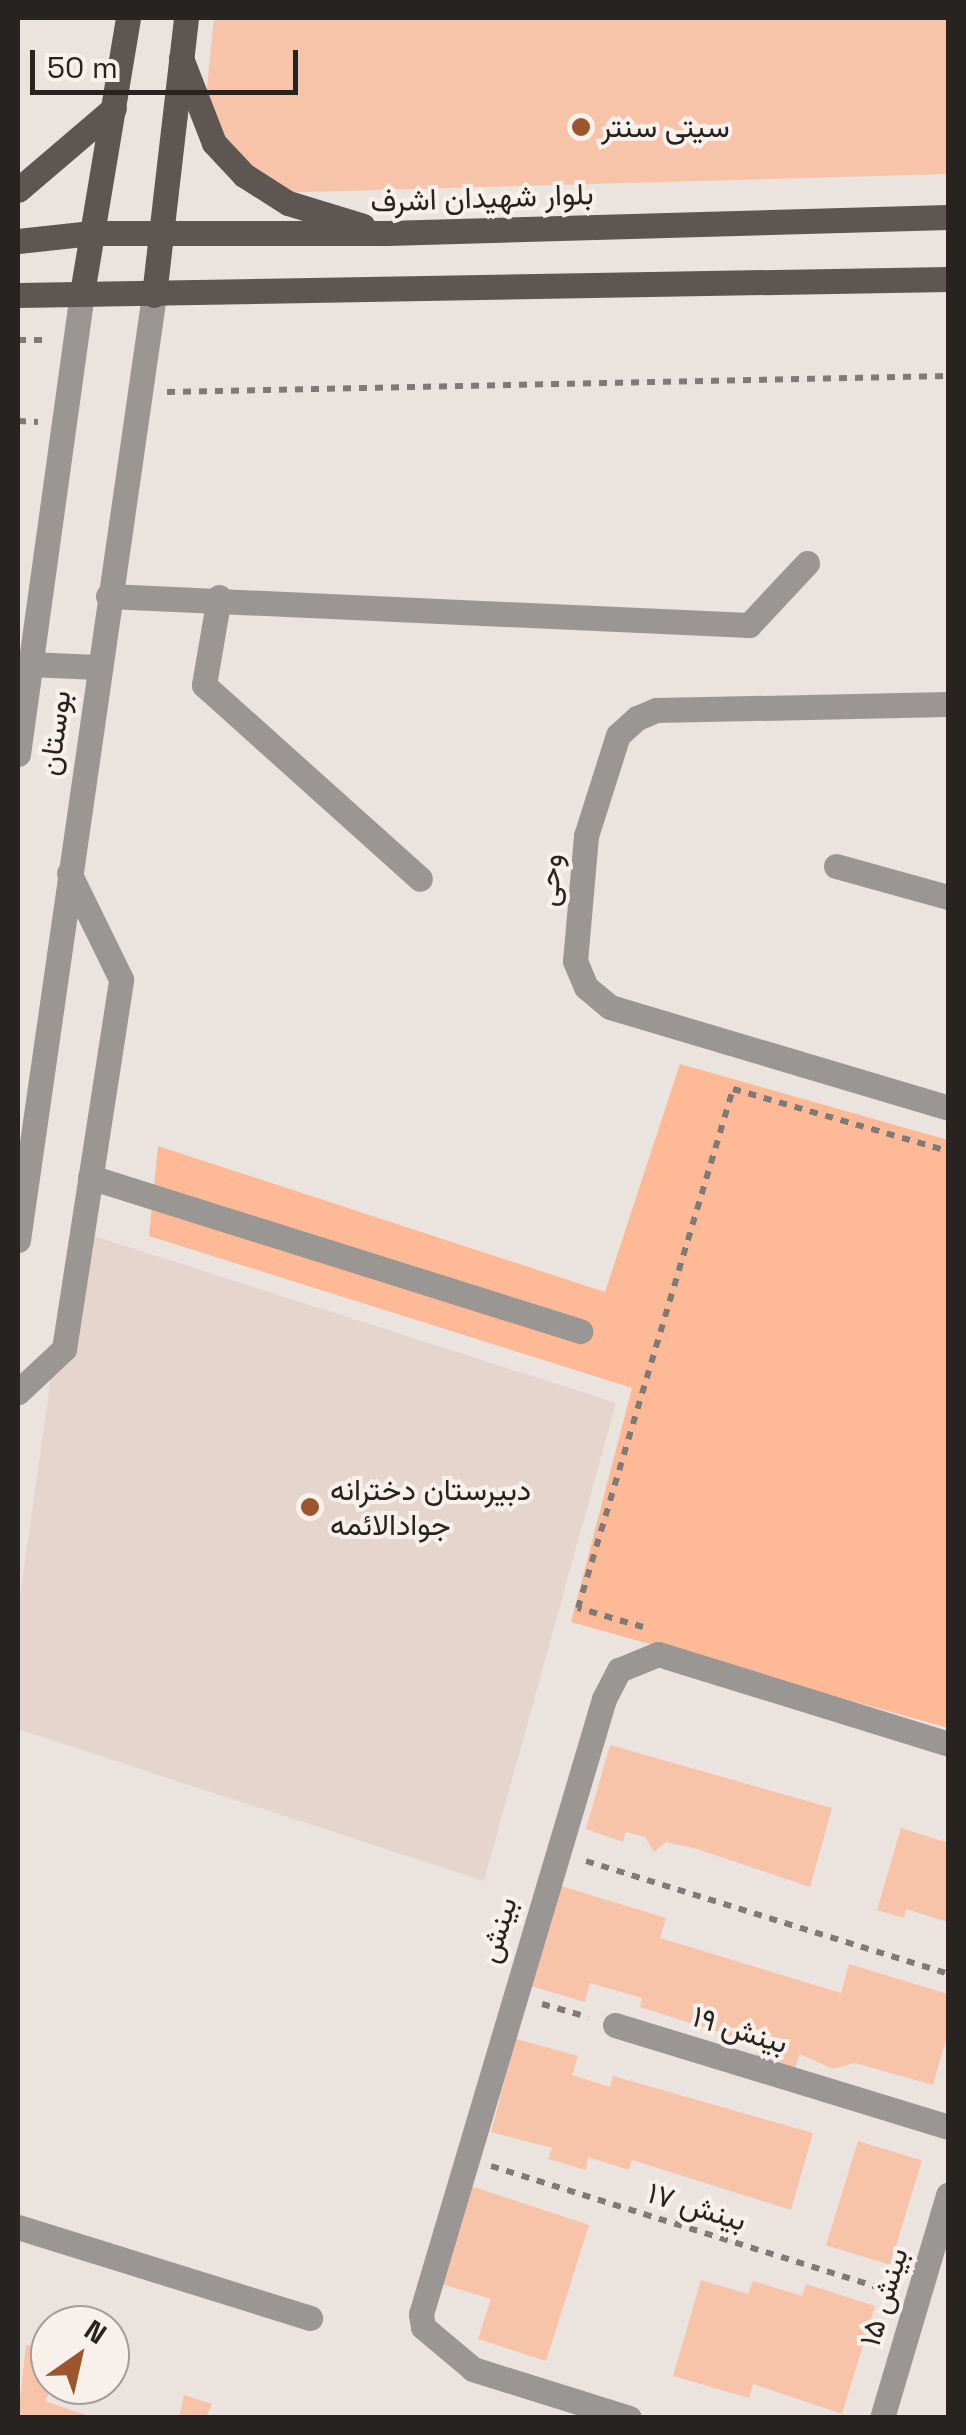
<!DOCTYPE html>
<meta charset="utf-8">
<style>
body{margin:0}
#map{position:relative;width:966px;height:2435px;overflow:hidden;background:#ebe3de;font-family:"Space Grotesk",Vazirmatn,sans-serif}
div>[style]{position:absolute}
.built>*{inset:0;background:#e5d5cd}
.green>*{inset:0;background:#feba97}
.building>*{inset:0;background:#f7c4aa;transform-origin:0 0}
.path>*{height:6px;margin-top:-3px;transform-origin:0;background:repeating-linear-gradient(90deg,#7f7a77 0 8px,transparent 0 16px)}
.minor>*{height:25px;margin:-12.5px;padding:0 12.5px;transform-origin:12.5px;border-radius:12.5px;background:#9a9694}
.major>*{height:25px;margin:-12.5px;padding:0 12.5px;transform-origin:12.5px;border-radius:12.5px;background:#5d5653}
.dots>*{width:28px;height:28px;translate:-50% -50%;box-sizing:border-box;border:5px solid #f8f0eb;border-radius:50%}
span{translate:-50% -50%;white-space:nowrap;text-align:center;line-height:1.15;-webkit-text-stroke:8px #f8f0eb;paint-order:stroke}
.poi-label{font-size:30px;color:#262321}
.left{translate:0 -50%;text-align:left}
.street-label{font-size:30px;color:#262321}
.frame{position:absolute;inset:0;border:20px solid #262321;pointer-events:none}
.north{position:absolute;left:30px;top:2305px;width:100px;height:100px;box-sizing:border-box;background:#f8f0eb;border:2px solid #a49e9a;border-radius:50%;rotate:34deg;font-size:28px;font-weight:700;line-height:40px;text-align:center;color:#262321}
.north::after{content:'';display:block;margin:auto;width:35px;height:45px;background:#9c562d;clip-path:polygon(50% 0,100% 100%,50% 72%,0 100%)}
.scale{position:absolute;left:30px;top:50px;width:268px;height:45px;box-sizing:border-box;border:5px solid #262321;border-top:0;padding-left:12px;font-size:30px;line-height:35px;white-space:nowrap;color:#262321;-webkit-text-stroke:8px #f8f0eb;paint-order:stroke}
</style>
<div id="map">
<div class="built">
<i style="clip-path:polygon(72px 1229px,616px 1403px,484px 1881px,18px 1729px,18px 1611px)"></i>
</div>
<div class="green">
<i style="clip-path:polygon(680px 1064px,948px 1140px,948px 1728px,571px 1622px,632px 1388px,149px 1236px,158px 1146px,605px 1292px)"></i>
</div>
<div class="building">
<i style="clip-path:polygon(214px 18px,948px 18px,948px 174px,271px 193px,222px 156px,206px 97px)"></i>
<i style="clip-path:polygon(610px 1745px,832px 1808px,810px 1887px,697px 1849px,666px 1842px,654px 1852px,645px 1837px,626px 1832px,623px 1842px,586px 1829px)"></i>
<i style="clip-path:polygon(901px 1828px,948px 1843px,948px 1922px,906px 1909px,904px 1918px,877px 1910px)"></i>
<i style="clip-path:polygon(561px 1886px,666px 1918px,660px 1938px,841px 1993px,849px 1964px,948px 1994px,948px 2033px,933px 2085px,855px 2063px,833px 2069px,800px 2054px,795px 2068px,756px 2056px,760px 2045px,640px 2007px,642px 1998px,590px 1983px,585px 2002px,531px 1986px)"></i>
<i style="clip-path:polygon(516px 2039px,578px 2056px,572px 2075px,610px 2087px,613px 2076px,813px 2133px,791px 2210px,632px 2160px,629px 2170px,588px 2157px,586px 2170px,548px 2159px,552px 2148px,491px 2132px)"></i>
<i style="left:858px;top:2141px;width:67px;height:109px;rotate:17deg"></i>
<i style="clip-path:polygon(471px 2186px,589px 2225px,546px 2361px,478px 2339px,491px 2299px,442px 2284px)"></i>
<i style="clip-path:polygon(701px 2280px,748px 2294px,753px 2281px,802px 2296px,806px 2284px,875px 2306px,842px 2414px,753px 2384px,749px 2398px,673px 2376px)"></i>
<i style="clip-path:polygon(26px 2345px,50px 2352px,53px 2385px,45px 2401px,95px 2418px,18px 2418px)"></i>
<i style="clip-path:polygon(184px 2395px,212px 2404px,206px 2418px,179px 2418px)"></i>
</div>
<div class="path">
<i style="left:18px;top:340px;width:28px"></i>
<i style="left:167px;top:392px;width:781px;rotate:-1.17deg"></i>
<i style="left:18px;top:421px;width:20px;rotate:3deg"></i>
<i style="left:643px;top:1627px;width:68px;rotate:-163.7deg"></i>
<i style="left:578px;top:1608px;width:542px;rotate:-73.37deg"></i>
<i style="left:733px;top:1089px;width:224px;rotate:16.1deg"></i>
<i style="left:586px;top:1861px;width:379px;rotate:17.3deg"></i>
<i style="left:542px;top:2004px;width:48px;rotate:15.8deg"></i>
<i style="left:491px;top:2166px;width:418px;rotate:17.4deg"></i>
</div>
<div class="minor">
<i style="left:108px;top:596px;width:642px;rotate:2.59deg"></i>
<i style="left:749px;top:625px;width:85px;rotate:-46.9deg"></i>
<i style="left:219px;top:597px;width:89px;rotate:99.7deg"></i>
<i style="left:204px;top:685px;width:290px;rotate:41.9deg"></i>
<i style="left:30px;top:664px;width:67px;rotate:2.6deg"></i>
<i style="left:948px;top:704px;width:292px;rotate:178.8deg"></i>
<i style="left:656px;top:710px;width:21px;rotate:157deg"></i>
<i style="left:637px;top:718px;width:25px;rotate:138deg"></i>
<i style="left:618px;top:735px;width:106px;rotate:107.6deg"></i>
<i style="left:586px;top:836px;width:125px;rotate:95deg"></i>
<i style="left:575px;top:961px;width:28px;rotate:67deg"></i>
<i style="left:586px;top:987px;width:31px;rotate:40deg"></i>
<i style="left:610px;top:1007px;width:353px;rotate:16.6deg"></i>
<i style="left:18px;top:754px;width:465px;rotate:-82.1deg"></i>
<i style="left:836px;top:866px;width:116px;rotate:15.5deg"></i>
<i style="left:90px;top:1177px;width:514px;rotate:17.45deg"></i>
<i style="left:18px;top:1240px;width:955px;rotate:-81.81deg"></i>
<i style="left:18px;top:1392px;width:63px;rotate:-43.1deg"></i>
<i style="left:64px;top:1349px;width:374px;rotate:-81.2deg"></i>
<i style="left:121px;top:979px;width:118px;rotate:-116.1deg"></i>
<i style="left:615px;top:2025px;width:348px;rotate:17deg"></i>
<i style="left:18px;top:2227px;width:306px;rotate:17.3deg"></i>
<i style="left:629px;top:2418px;width:164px;rotate:-162.6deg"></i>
<i style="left:473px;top:2369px;width:65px;rotate:-140deg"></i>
<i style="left:423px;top:2327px;width:13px;rotate:-99deg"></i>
<i style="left:421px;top:2314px;width:642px;rotate:-73.43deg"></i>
<i style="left:604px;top:1699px;width:33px;rotate:-63deg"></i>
<i style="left:619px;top:1670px;width:42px;rotate:-22.3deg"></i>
<i style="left:658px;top:1654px;width:304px;rotate:17.2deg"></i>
<i style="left:882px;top:2418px;width:233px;rotate:-73.5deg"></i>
</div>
<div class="major">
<i style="left:181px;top:58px;width:91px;rotate:68.8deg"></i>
<i style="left:214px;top:143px;width:44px;rotate:46.8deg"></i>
<i style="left:244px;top:175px;width:52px;rotate:32.5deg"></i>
<i style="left:288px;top:203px;width:78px;rotate:17deg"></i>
<i style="left:18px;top:190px;width:126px;rotate:-40.5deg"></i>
<i style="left:18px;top:241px;width:74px;rotate:-6.2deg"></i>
<i style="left:92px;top:233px;width:295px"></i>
<i style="left:387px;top:233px;width:561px;rotate:-1.63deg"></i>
<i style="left:82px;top:293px;width:279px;rotate:-80.5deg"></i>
<i style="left:18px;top:295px;width:930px;rotate:-0.99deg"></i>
<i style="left:154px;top:295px;width:279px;rotate:-83.4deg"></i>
</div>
<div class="dots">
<i style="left:581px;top:127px;background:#9c562d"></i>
<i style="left:310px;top:1507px;background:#9c562d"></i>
</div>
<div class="poi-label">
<span class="left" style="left:601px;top:127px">سیتی سنتر</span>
<span class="left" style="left:330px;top:1507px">دبیرستان دخترانه<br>جوادالائمه</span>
</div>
<div class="street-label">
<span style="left:482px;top:198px;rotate:-2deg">بلوار شهیدان اشرف</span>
<span style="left:55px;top:733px;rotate:-82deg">بوستان</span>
<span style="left:550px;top:880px;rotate:-85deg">وحی</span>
<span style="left:498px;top:1930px;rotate:-73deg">بینش</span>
<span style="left:740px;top:2030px;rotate:17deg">بینش ۱۹</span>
<span style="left:697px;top:2207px;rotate:17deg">بینش ۱۷</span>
<span style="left:884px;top:2297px;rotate:-73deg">بینش ۱۵</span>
</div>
<div class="frame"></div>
<div class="north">N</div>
<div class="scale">50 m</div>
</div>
